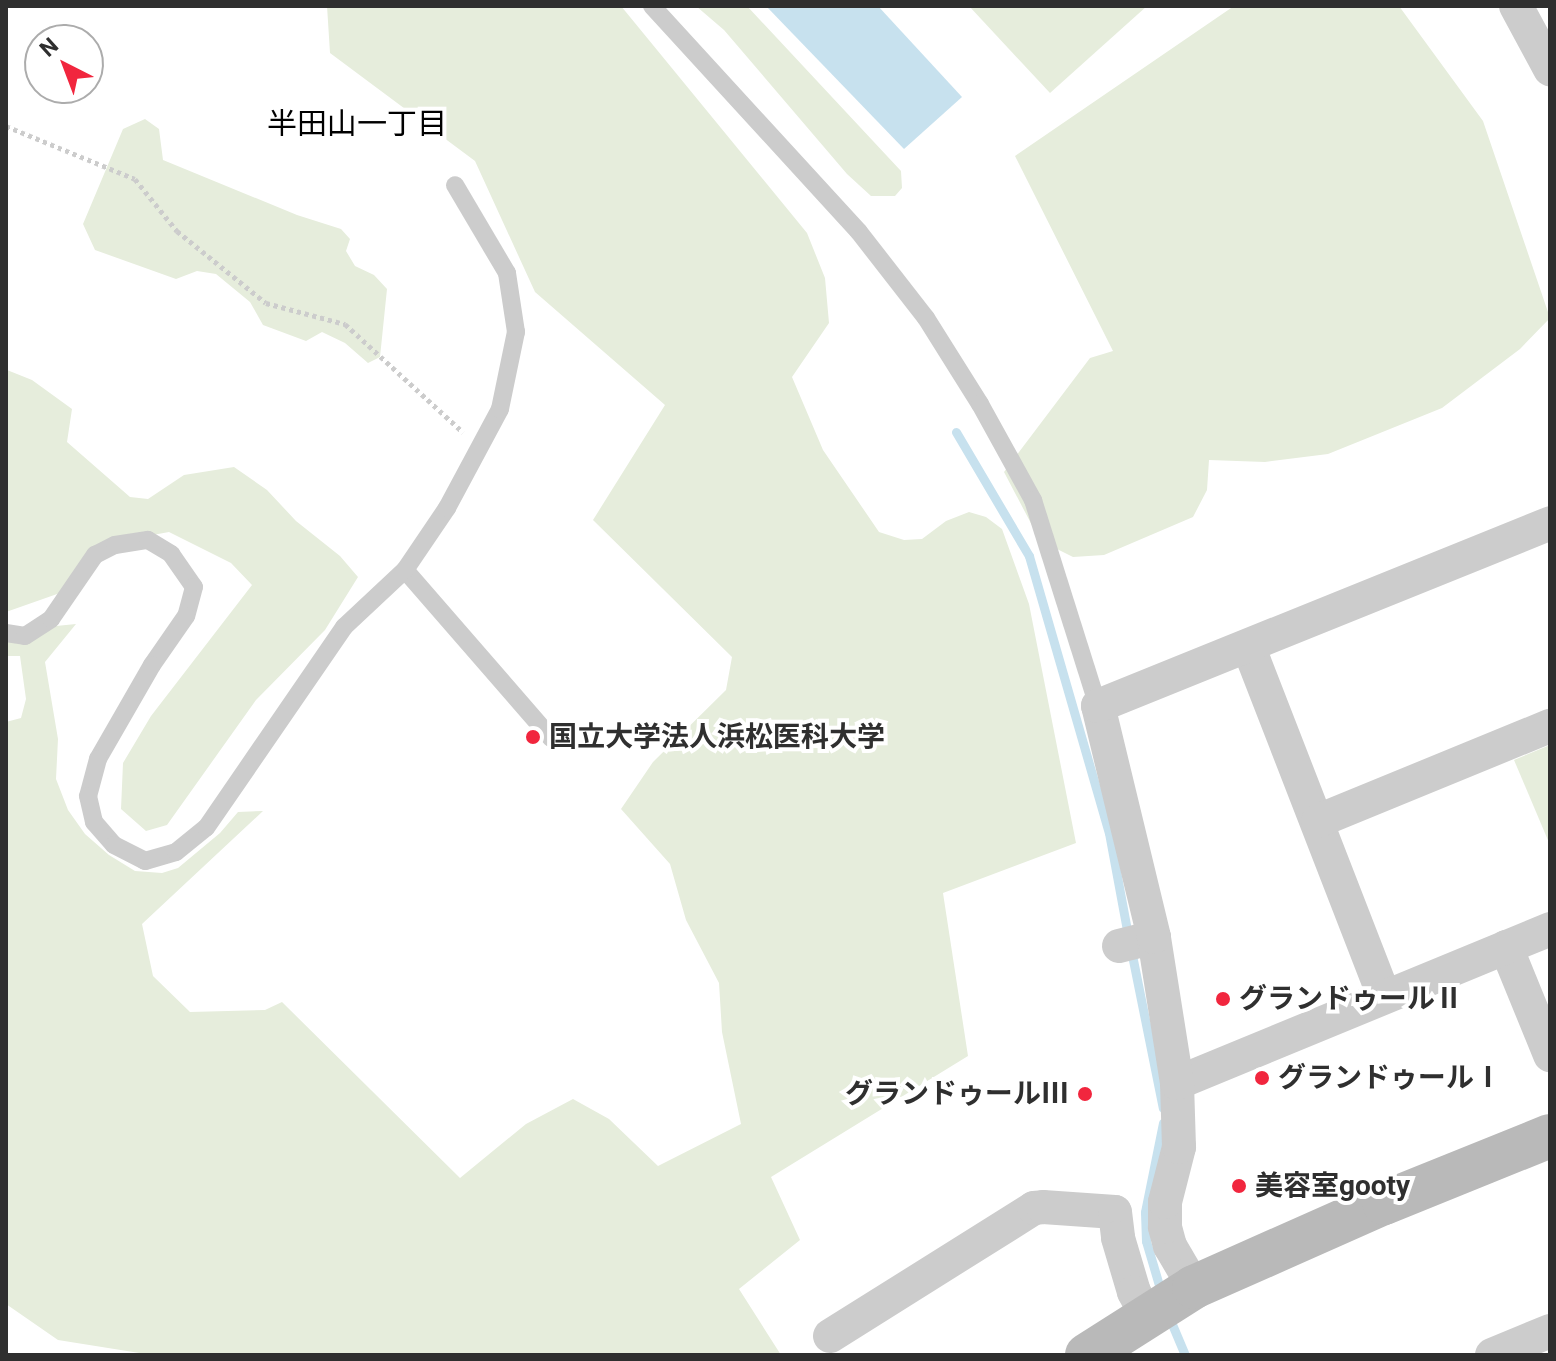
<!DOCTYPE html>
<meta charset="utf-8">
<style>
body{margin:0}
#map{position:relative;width:1556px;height:1361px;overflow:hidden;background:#fff;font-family:Roboto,"Noto Sans JP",sans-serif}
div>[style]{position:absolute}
.green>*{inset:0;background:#e6eddc}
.water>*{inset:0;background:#c7e1ee}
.stream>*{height:9px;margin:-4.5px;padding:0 4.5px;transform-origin:4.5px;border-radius:4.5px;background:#c7e1ee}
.path>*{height:5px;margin-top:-2.5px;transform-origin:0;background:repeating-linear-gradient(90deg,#ccc 0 4px,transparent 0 8px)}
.lane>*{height:18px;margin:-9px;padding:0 9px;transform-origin:9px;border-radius:9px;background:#ccc}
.street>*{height:34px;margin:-17px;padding:0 17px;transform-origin:17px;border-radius:17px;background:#ccc}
.secondary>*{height:44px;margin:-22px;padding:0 22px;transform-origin:22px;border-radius:22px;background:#b9b9b9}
.dots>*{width:22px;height:22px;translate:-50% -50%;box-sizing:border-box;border:4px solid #fff;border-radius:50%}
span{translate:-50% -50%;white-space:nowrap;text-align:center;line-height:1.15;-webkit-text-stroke:8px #fff;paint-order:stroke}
.poi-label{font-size:28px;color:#2f2f2f;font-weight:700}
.left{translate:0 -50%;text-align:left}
.right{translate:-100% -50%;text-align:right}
.neighbourhood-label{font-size:30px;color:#000}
.frame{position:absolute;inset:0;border:8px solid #2f2f2f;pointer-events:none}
.north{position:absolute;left:24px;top:24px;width:80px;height:80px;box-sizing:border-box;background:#fff;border:2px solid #acacac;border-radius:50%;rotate:318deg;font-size:22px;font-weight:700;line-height:32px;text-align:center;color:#2f2f2f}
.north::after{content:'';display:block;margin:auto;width:28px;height:36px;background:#f1263e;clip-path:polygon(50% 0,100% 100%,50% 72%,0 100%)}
</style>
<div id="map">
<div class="green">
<i style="clip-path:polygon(327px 6px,621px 6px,807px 233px,825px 278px,829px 323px,792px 377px,823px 450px,879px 532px,904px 540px,922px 539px,946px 521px,969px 512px,986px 517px,1002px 529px,1029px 604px,1076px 843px,943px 893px,968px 1056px,771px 1177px,800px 1240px,739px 1289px,781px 1355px,152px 1355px,58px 1340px,6px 1304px,6px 722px,21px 718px,26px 699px,20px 656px,6px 656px,6px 631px,76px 624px,45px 662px,58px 739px,56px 779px,68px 810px,85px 834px,109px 855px,135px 871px,162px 873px,178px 868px,220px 833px,238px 812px,263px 811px,142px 924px,153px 976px,190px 1012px,265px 1010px,282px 1002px,460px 1178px,526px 1124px,573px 1099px,609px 1119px,658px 1166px,741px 1124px,722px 1032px,719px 983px,686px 920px,670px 864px,621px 809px,653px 762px,726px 690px,732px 657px,593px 520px,665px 405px,535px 292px,475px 161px,330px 53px)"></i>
<i style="clip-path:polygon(696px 6px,747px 6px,901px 171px,902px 188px,895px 196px,871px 196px,847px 174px,724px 30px)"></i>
<i style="clip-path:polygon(969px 6px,1147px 6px,1050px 93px)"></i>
<i style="clip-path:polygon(1234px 6px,1399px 6px,1483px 121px,1550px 318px,1520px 349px,1442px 408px,1328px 454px,1265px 462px,1209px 460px,1207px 490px,1193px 517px,1104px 555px,1073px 557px,1045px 543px,1035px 531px,1004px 472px,1090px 358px,1113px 351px,1015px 156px)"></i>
<i style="clip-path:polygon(145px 119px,159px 129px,163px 160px,297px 215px,341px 229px,350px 239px,346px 251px,355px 266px,374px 275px,387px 289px,380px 357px,368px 363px,345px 343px,322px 332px,306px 341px,263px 325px,250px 302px,216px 274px,197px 271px,176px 279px,95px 250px,83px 224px,123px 129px)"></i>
<i style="clip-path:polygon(7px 370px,32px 380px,72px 409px,67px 442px,130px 497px,148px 499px,184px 475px,234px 467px,267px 490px,296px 521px,340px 556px,358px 577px,325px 630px,256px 700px,167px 825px,146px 831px,121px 809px,123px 763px,151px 716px,252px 585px,231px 563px,169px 532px,109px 543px,77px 587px,6px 612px)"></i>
<i style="clip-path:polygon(1550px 745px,1550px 845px,1514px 760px)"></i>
</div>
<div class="water">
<i style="clip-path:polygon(766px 6px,878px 6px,962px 97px,904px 149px)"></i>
</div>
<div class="stream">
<i style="left:956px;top:432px;width:144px;rotate:59.5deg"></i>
<i style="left:1029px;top:556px;width:288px;rotate:73.9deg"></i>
<i style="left:1109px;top:833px;width:105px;rotate:79.5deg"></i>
<i style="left:1131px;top:950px;width:161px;rotate:78.6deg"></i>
<i style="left:1161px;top:1292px;width:53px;rotate:-106.4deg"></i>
<i style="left:1146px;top:1241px;width:29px;rotate:-92deg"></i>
<i style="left:1145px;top:1212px;width:91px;rotate:-78.6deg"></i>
<i style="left:1169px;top:1317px;width:41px;rotate:67.2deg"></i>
</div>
<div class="path">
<i style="left:6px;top:126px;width:139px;rotate:22.3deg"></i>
<i style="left:135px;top:179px;width:67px;rotate:51.1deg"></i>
<i style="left:177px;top:231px;width:114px;rotate:39deg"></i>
<i style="left:266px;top:303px;width:82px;rotate:14.9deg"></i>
<i style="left:345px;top:324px;width:160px;rotate:42.5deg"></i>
</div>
<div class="lane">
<i style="left:652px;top:6px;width:306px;rotate:47.5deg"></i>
<i style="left:859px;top:232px;width:109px;rotate:52.1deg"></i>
<i style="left:926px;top:318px;width:102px;rotate:57.9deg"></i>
<i style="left:980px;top:404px;width:110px;rotate:61.1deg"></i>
<i style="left:1033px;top:500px;width:216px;rotate:72.5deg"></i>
<i style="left:405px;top:570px;width:223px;rotate:49deg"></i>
<i style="left:6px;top:633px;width:19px;rotate:9deg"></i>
<i style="left:25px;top:636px;width:31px;rotate:-33deg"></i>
<i style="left:51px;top:619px;width:78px;rotate:-55.5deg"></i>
<i style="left:95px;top:555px;width:22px;rotate:-27deg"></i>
<i style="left:115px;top:545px;width:33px;rotate:-9deg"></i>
<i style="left:148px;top:540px;width:27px;rotate:31deg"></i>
<i style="left:171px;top:554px;width:40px;rotate:55.1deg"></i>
<i style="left:194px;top:587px;width:30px;rotate:105deg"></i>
<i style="left:186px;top:616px;width:60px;rotate:124.8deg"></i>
<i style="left:152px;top:665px;width:108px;rotate:119.9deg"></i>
<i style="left:98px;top:759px;width:38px;rotate:105deg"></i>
<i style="left:88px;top:796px;width:27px;rotate:77deg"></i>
<i style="left:94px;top:822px;width:30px;rotate:49deg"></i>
<i style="left:114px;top:845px;width:35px;rotate:27deg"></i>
<i style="left:145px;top:861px;width:32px;rotate:-16deg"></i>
<i style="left:176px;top:852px;width:38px;rotate:-39deg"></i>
<i style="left:206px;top:828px;width:244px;rotate:-55.5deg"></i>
<i style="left:344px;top:627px;width:83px;rotate:-43.1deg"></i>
<i style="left:405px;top:570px;width:75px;rotate:-55.9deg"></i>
<i style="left:447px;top:508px;width:112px;rotate:-61.8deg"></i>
<i style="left:500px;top:409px;width:79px;rotate:-78.3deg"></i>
<i style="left:516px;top:332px;width:60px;rotate:-98.7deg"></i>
<i style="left:507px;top:273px;width:102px;rotate:-120.6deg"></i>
</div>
<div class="street">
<i style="left:1516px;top:6px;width:72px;rotate:61.6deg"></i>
<i style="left:1249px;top:648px;width:373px;rotate:68.8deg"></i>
<i style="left:1318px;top:821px;width:251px;rotate:-22.3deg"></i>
<i style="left:1119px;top:946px;width:36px;rotate:-14deg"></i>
<i style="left:1506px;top:947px;width:117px;rotate:67.8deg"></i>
<i style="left:1177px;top:1083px;width:404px;rotate:-22.4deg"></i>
<i style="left:1194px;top:1287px;width:48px;rotate:-120.3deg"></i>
<i style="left:1170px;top:1246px;width:20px;rotate:-105deg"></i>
<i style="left:1165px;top:1227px;width:25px;rotate:-90deg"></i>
<i style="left:1165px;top:1202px;width:57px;rotate:-75.7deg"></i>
<i style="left:1179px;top:1147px;width:64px;rotate:-91.8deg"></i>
<i style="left:1177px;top:1083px;width:148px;rotate:-99deg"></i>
<i style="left:1154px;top:937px;width:238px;rotate:-103.6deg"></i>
<i style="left:1098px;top:706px;width:488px;rotate:-22deg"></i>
<i style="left:830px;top:1336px;width:241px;rotate:-32.1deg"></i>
<i style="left:1034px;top:1208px;width:9px;rotate:-6deg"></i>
<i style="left:1043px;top:1207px;width:72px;rotate:4deg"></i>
<i style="left:1115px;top:1212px;width:26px;rotate:83deg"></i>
<i style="left:1118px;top:1238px;width:56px;rotate:73.5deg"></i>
<i style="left:1134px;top:1292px;width:26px;rotate:62deg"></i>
<i style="left:1492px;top:1355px;width:63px;rotate:-22.5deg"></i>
</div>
<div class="secondary">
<i style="left:1087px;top:1355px;width:127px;rotate:-32.4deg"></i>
<i style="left:1194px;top:1287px;width:208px;rotate:-23.9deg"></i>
<i style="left:1384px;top:1203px;width:179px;rotate:-22deg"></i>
</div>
<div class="dots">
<i style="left:533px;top:737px;background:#f1263e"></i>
<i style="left:1223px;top:999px;background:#f1263e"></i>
<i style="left:1262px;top:1078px;background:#f1263e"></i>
<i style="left:1085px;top:1094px;background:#f1263e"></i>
<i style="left:1239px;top:1186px;background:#f1263e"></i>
</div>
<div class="poi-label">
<span class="left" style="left:549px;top:737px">国立大学法人浜松医科大学</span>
<span class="left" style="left:1239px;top:999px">グランドゥールⅡ</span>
<span class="left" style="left:1278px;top:1078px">グランドゥールⅠ</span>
<span class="right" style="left:1069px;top:1094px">グランドゥールⅢ</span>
<span class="left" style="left:1255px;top:1186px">美容室gooty</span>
</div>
<div class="neighbourhood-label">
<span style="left:357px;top:124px">半田山一丁目</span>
</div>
<div class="frame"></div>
<div class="north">N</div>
</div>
